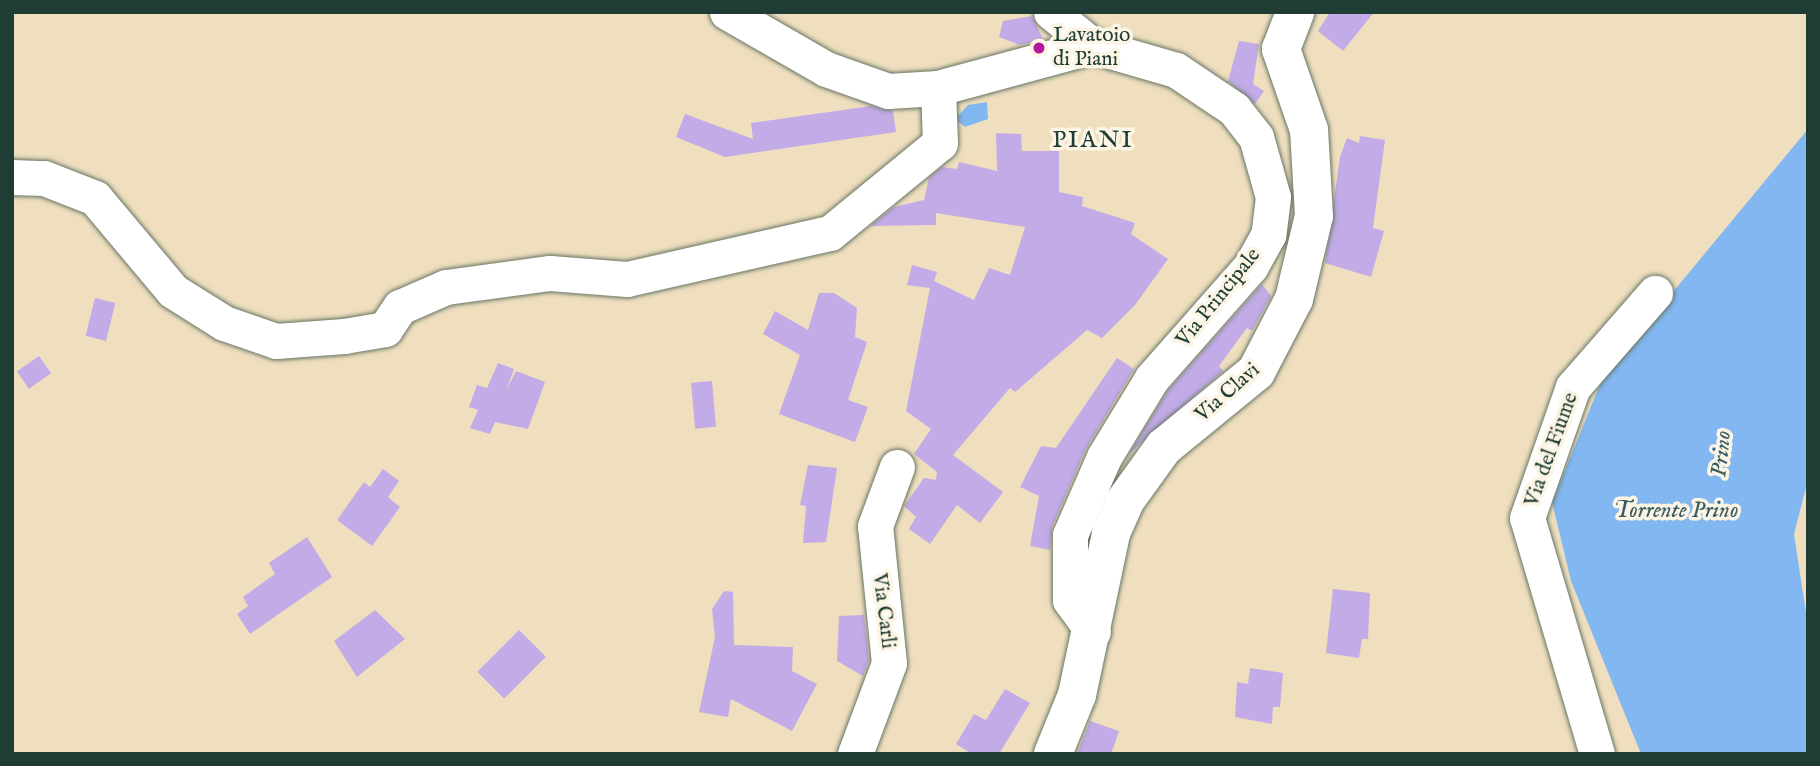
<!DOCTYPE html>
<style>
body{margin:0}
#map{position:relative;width:1820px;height:766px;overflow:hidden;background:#efdfbf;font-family:"IM FELL English",serif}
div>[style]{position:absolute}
.water>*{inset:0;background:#82b7f1}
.building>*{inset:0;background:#c2abe7;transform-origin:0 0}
.roads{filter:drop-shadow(0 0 2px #687665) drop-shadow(0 0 2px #687665)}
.minor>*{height:35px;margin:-17.5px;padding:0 17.5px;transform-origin:17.5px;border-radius:17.5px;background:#fff}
.major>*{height:38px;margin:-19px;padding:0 19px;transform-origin:19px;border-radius:19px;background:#fff}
.dots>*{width:19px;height:19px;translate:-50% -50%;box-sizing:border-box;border:4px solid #fcf5e5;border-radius:50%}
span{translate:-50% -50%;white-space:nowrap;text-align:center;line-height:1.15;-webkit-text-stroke:7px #fcf5e5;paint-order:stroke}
.poi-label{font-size:21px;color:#1f3d34}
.left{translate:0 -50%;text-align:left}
.street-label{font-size:21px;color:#1f3d34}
.water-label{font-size:23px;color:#385c63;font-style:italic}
.quarter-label{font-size:24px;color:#1f3d34;letter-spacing:2px}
.frame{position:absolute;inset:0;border:14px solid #1f3d34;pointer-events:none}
</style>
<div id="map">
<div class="water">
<i style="clip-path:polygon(987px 102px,988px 119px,965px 127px,955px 119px,968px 105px)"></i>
<i style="clip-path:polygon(1808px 129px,1808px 480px,1794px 534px,1808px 626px,1808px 754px,1641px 754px,1571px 581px,1552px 502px,1604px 375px)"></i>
</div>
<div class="building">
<i style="clip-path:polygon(1330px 12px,1374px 12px,1343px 51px,1318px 31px)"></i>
<i style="clip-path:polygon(1032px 16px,1043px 39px,1020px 45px,999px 37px,1003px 21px)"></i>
<i style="clip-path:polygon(1239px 41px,1259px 44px,1253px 84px,1264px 91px,1255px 104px,1228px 81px)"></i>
<i style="clip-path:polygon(871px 106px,893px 111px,896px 132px,725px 157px,676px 137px,685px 114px,753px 139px,751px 123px)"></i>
<i style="clip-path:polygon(996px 133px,1021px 134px,1022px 151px,1059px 151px,1059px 192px,1083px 197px,1082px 206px,1135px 223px,1131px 234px,1168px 259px,1135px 305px,1102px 338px,1087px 330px,1015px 392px,1010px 388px,953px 455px,1003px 492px,980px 523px,957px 505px,930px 544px,909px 529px,916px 517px,904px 506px,924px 478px,936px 480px,937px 472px,914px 454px,931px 429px,906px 411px,930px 288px,907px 285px,912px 265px,937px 272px,934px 281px,974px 300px,989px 268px,1010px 275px,1025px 227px,936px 213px,936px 225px,870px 226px,894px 207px,924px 200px,929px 178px,942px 167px,957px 169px,959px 162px,997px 171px)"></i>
<i style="clip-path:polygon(1360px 136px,1385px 140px,1373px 228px,1384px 231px,1371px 277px,1325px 263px,1340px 157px,1347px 138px,1359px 143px)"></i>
<i style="clip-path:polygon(1262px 284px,1271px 296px,1252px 331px,1247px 328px,1219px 366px,1223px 371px,1129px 454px,1168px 390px)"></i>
<i style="clip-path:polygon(819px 293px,834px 293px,857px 308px,855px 337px,867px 342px,848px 400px,868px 407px,855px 442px,779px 414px,800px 355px,763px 334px,775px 311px,808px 330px)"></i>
<i style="left:95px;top:298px;width:21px;height:39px;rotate:14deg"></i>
<i style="left:39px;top:356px;width:21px;height:27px;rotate:55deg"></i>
<i style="clip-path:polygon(1117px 358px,1134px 369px,1086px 449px,1052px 527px,1050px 550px,1030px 546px,1039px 496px,1020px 487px,1041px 446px,1056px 448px)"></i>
<i style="clip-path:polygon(498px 363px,514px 369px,506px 391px,516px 371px,545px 382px,528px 429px,495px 422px,490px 434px,470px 428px,478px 410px,469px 407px,477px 385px,487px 388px)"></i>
<i style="left:712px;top:381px;width:46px;height:21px;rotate:85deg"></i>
<i style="clip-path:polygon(808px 465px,837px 468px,826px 542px,803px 543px,806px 506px,800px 505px)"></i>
<i style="clip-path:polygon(383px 469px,399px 481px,388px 497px,400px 507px,372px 546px,337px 520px,364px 482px,370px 487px)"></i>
<i style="clip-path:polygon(307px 537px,332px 577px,250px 634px,237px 614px,248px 606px,243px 597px,275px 574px,269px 563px)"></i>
<i style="clip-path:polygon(1333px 589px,1370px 593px,1368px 639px,1362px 639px,1359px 658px,1326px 653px)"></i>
<i style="clip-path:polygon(724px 591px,733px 592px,734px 645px,793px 647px,792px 671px,817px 684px,792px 731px,731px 699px,728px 717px,699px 712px,715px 637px,712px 609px)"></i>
<i style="clip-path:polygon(375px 610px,405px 639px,357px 677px,334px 641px)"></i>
<i style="clip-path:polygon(864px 615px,869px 660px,863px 676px,837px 661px,839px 616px)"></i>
<i style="left:519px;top:630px;width:38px;height:59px;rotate:45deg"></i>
<i style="clip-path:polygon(1250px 668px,1283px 673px,1280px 707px,1273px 707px,1272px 724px,1235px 717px,1237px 682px,1248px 684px)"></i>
<i style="clip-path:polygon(1005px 689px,1030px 703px,999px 754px,972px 754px,956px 744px,974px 714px,986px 720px)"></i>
<i style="clip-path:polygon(1090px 721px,1119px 731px,1111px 754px,1077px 754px)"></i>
</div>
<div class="roads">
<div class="minor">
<i style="left:727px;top:12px;width:114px;rotate:29.9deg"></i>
<i style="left:826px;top:69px;width:66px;rotate:19.5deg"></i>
<i style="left:888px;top:91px;width:50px;rotate:-3.4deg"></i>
<i style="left:938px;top:88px;width:161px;rotate:-15.2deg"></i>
<i style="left:1051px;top:12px;width:54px;rotate:39deg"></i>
<i style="left:1093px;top:46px;width:86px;rotate:16.1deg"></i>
<i style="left:1176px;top:70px;width:70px;rotate:33.9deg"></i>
<i style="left:1234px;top:109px;width:36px;rotate:52deg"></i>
<i style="left:1256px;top:137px;width:62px;rotate:74.2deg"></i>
<i style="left:1273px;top:197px;width:38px;rotate:97deg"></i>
<i style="left:1268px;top:235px;width:37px;rotate:119deg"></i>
<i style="left:1250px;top:267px;width:148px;rotate:131.4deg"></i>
<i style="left:1152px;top:378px;width:92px;rotate:121.3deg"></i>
<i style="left:1104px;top:457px;width:85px;rotate:113.6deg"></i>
<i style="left:1070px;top:535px;width:65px;rotate:90deg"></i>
<i style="left:1070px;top:600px;width:39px;rotate:54deg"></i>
<i style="left:12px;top:177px;width:32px;rotate:2deg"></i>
<i style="left:44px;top:178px;width:55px;rotate:21.4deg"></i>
<i style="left:95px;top:198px;width:121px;rotate:50deg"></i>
<i style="left:173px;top:291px;width:60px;rotate:32.1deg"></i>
<i style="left:224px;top:323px;width:55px;rotate:19.1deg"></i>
<i style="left:276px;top:341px;width:68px;rotate:-4.2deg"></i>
<i style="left:344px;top:336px;width:42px;rotate:-9.7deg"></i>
<i style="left:385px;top:329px;width:27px;rotate:-56deg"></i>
<i style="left:400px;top:307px;width:50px;rotate:-23.5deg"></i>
<i style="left:446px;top:287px;width:105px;rotate:-7.7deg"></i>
<i style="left:550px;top:273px;width:77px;rotate:4.5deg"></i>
<i style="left:627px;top:279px;width:208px;rotate:-12.8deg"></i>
<i style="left:830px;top:233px;width:142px;rotate:-39.3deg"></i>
<i style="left:940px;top:143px;width:55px;rotate:-92.1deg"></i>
<i style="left:855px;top:754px;width:97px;rotate:-69.5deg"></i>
<i style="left:889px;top:663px;width:138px;rotate:-95.8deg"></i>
<i style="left:875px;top:526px;width:63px;rotate:-69.6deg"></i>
<i style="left:1597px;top:754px;width:246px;rotate:-106.5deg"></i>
<i style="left:1527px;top:518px;width:139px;rotate:-70.7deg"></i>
<i style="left:1573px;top:387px;width:125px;rotate:-48.9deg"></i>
</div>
<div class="major">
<i style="left:1053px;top:754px;width:64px;rotate:-67.9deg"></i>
<i style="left:1077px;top:695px;width:166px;rotate:-78.1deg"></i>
<i style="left:1111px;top:533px;width:35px;rotate:-66deg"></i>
<i style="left:1125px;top:501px;width:67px;rotate:-54.2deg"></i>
<i style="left:1164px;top:447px;width:119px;rotate:-39.2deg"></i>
<i style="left:1256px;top:372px;width:82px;rotate:-62.5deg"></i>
<i style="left:1294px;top:299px;width:85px;rotate:-76.5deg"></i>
<i style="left:1314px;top:216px;width:86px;rotate:-93.3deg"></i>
<i style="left:1309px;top:130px;width:86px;rotate:-109.1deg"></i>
<i style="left:1281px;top:49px;width:40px;rotate:-69deg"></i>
</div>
</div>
<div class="dots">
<i style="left:1039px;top:48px;background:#b5179e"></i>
</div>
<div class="poi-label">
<span class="left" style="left:1053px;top:48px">Lavatoio<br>di Piani</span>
</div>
<div class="street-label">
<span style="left:1219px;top:298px;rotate:-51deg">Via Principale</span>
<span style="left:1228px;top:393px;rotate:-41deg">Via Clavi</span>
<span style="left:1552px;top:450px;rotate:-70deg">Via del Fiume</span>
<span style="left:883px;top:611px;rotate:83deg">Via Carli</span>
</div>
<div class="water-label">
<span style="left:1722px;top:454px;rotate:-84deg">Prino</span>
<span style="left:1676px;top:511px">Torrente Prino</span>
</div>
<div class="quarter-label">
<span style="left:1093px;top:141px">PIANI</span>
</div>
<div class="frame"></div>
</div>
